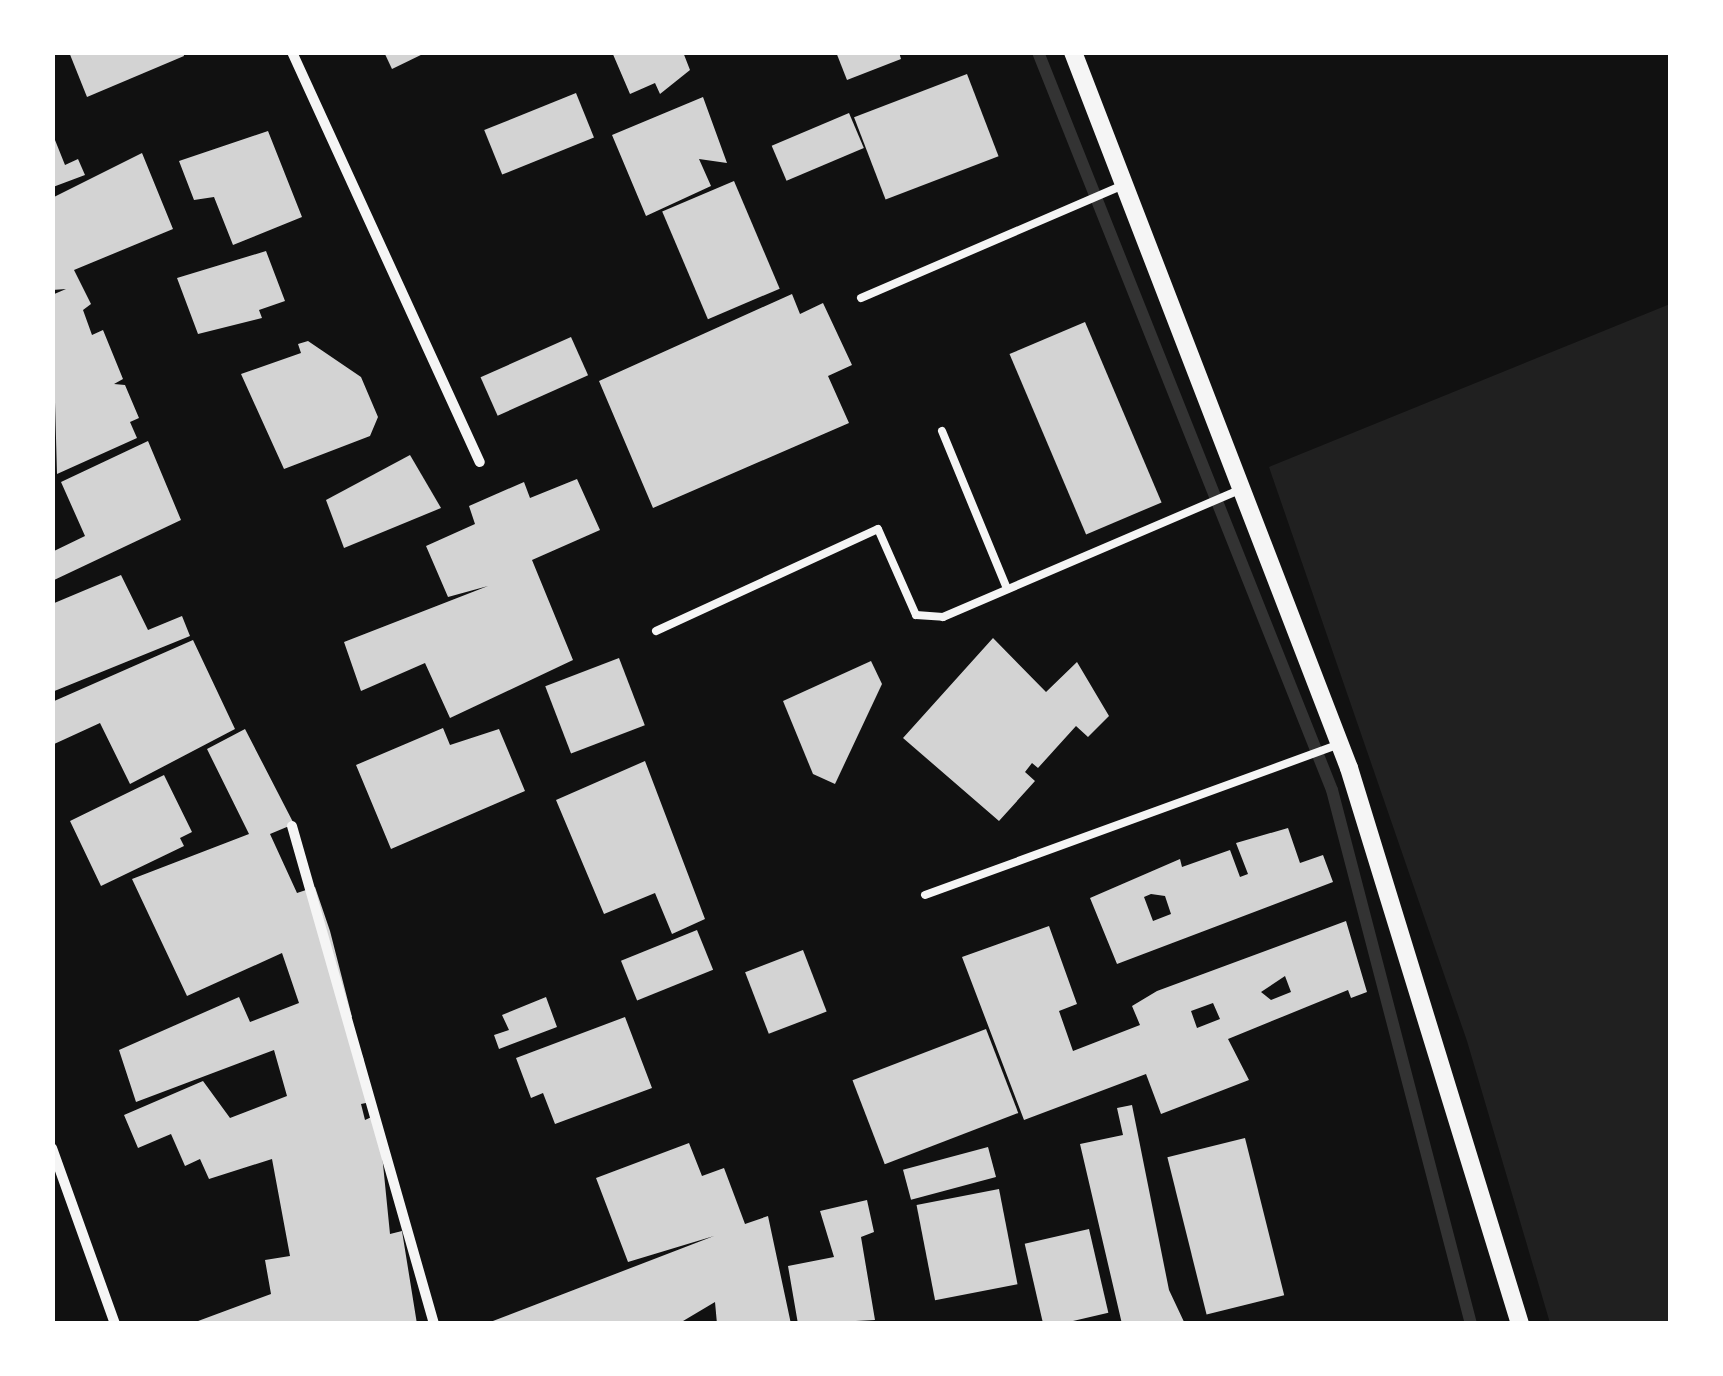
<!DOCTYPE html>
<style>
body{margin:0}
#map{position:relative;width:1723px;height:1376px;overflow:hidden;background:#111;font-family:"IBM Plex Sans",sans-serif}
div>[style]{position:absolute}
.green>*{inset:0;background:#202020}
.stream>*{height:12px;margin:-6px;padding:0 6px;transform-origin:6px;border-radius:6px;background:#333}
.building>*{inset:0;background:#d3d3d3;transform-origin:0 0}
.service>*{height:8px;margin:-4px;padding:0 4px;transform-origin:4px;border-radius:4px;background:#f5f5f5}
.minor>*{height:10px;margin:-5px;padding:0 5px;transform-origin:5px;border-radius:5px;background:#f5f5f5}
.tertiary>*{height:18px;margin:-9px;padding:0 9px;transform-origin:9px;border-radius:9px;background:#f5f5f5}
span{translate:-50% -50%;white-space:nowrap;text-align:center;line-height:1.15;-webkit-text-stroke:9px #fff;paint-order:stroke}
.frame{position:absolute;inset:0;border:55px solid #fff;pointer-events:none}
</style>
<div id="map">
<div class="green">
<i style="clip-path:polygon(1670px 304px,1670px 1323px,1550px 1323px,1467px 1041px,1269px 467px)"></i>
</div>
<div class="stream">
<i style="left:1038px;top:52px;width:794px;rotate:68.28deg"></i>
<i style="left:1332px;top:790px;width:552px;rotate:75.41deg"></i>
</div>
<div class="building">
<i style="clip-path:polygon(69px 52px,183px 52px,184px 56px,87px 97px)"></i>
<i style="clip-path:polygon(384px 52px,427px 52px,392px 69px)"></i>
<i style="clip-path:polygon(612px 52px,683px 52px,690px 70px,660px 94px,655px 83px,630px 94px)"></i>
<i style="clip-path:polygon(836px 52px,899px 52px,901px 59px,847px 80px)"></i>
<i style="left:967px;top:74px;width:88px;height:121px;rotate:69deg"></i>
<i style="left:576px;top:93px;width:48px;height:99px;rotate:68deg"></i>
<i style="clip-path:polygon(703px 97px,727px 163px,699px 159px,711px 186px,646px 216px,612px 135px)"></i>
<i style="left:849px;top:113px;width:38px;height:84px;rotate:67deg"></i>
<i style="clip-path:polygon(268px 131px,302px 217px,233px 245px,214px 197px,194px 200px,179px 161px)"></i>
<i style="clip-path:polygon(53px 135px,65px 165px,78px 159px,85px 175px,53px 187px)"></i>
<i style="clip-path:polygon(142px 153px,173px 229px,74px 270px,91px 304px,83px 310px,92px 335px,103px 330px,123px 379px,114px 384px,125px 385px,139px 418px,130px 422px,137px 438px,57px 474px,52px 295px,66px 289px,52px 290px,52px 198px)"></i>
<i style="left:734px;top:181px;width:117px;height:78px;rotate:67deg"></i>
<i style="clip-path:polygon(266px 251px,285px 301px,259px 310px,262px 318px,198px 334px,177px 278px)"></i>
<i style="clip-path:polygon(792px 294px,800px 314px,823px 303px,852px 365px,828px 376px,849px 423px,653px 508px,599px 381px)"></i>
<i style="left:1085px;top:322px;width:196px;height:82px;rotate:67deg"></i>
<i style="left:571px;top:337px;width:42px;height:99px;rotate:66deg"></i>
<i style="clip-path:polygon(308px 341px,361px 377px,378px 417px,370px 436px,284px 469px,241px 374px,301px 353px,298px 344px)"></i>
<i style="clip-path:polygon(148px 441px,181px 520px,52px 581px,52px 552px,85px 536px,61px 482px)"></i>
<i style="clip-path:polygon(410px 455px,441px 508px,344px 548px,326px 500px)"></i>
<i style="clip-path:polygon(577px 479px,600px 530px,532px 560px,573px 660px,450px 718px,425px 663px,361px 691px,344px 642px,488px 586px,448px 597px,426px 546px,475px 524px,469px 506px,524px 482px,530px 498px)"></i>
<i style="clip-path:polygon(121px 575px,148px 630px,182px 616px,190px 636px,52px 692px,52px 604px)"></i>
<i style="clip-path:polygon(993px 638px,1046px 692px,1077px 662px,1109px 716px,1088px 737px,1076px 726px,1038px 768px,1032px 763px,1025px 772px,1035px 781px,999px 821px,903px 738px)"></i>
<i style="clip-path:polygon(193px 640px,235px 729px,130px 784px,100px 723px,52px 745px,52px 702px)"></i>
<i style="left:619px;top:658px;width:72px;height:79px;rotate:69deg"></i>
<i style="clip-path:polygon(871px 661px,882px 684px,835px 784px,813px 774px,783px 701px)"></i>
<i style="clip-path:polygon(443px 728px,450px 745px,499px 729px,525px 791px,391px 849px,356px 765px)"></i>
<i style="clip-path:polygon(245px 729px,294px 824px,270px 834px,297px 893px,315px 887px,330px 931px,352px 1017px,343px 1021px,363px 1057px,371px 1102px,361px 1104px,365px 1120px,378px 1114px,390px 1234px,402px 1231px,417px 1324px,190px 1324px,271px 1294px,265px 1260px,290px 1256px,272px 1159px,209px 1179px,200px 1159px,185px 1166px,171px 1134px,138px 1148px,124px 1115px,203px 1081px,230px 1118px,287px 1096px,274px 1050px,136px 1102px,119px 1050px,239px 997px,250px 1022px,299px 1003px,282px 953px,187px 996px,132px 879px,249px 834px,207px 749px)"></i>
<i style="clip-path:polygon(645px 761px,705px 919px,672px 934px,655px 893px,604px 914px,556px 800px)"></i>
<i style="clip-path:polygon(164px 775px,192px 832px,180px 838px,184px 846px,101px 886px,70px 821px)"></i>
<i style="clip-path:polygon(evenodd,1288px 828px,1300px 863px,1323px 855px,1333px 882px,1117px 964px,1090px 898px,1180px 859px,1182px 867px,1230px 850px,1240px 877px,1248px 874px,1236px 843px,1288px 828px,1151px 894px,1165px 896px,1171px 914px,1153px 921px,1144px 897px,1151px 894px)"></i>
<i style="clip-path:polygon(evenodd,1346px 921px,1367px 992px,1351px 998px,1348px 990px,1228px 1039px,1249px 1080px,1161px 1114px,1146px 1074px,1024px 1120px,962px 957px,1049px 926px,1077px 1004px,1059px 1011px,1073px 1051px,1140px 1025px,1132px 1006px,1157px 991px,1346px 921px,1285px 976px,1291px 992px,1271px 1000px,1261px 992px,1285px 976px,1346px 921px,1213px 1003px,1220px 1019px,1197px 1028px,1191px 1011px,1213px 1003px)"></i>
<i style="left:697px;top:930px;width:43px;height:82px;rotate:68deg"></i>
<i style="left:803px;top:950px;width:66px;height:62px;rotate:69deg"></i>
<i style="clip-path:polygon(546px 997px,557px 1027px,499px 1049px,494px 1035px,509px 1030px,502px 1015px)"></i>
<i style="clip-path:polygon(625px 1017px,652px 1088px,555px 1124px,543px 1093px,531px 1098px,516px 1058px)"></i>
<i style="left:986px;top:1029px;width:90px;height:143px;rotate:69deg"></i>
<i style="clip-path:polygon(1132px 1105px,1169px 1290px,1185px 1324px,1122px 1324px,1080px 1144px,1123px 1135px,1117px 1108px)"></i>
<i style="left:1245px;top:1138px;width:162px;height:80px;rotate:76deg"></i>
<i style="clip-path:polygon(689px 1143px,702px 1176px,724px 1168px,745px 1224px,768px 1216px,791px 1324px,717px 1324px,715px 1302px,678px 1324px,485px 1324px,714px 1236px,628px 1262px,596px 1178px)"></i>
<i style="left:988px;top:1147px;width:31px;height:88px;rotate:75deg"></i>
<i style="left:999px;top:1189px;width:97px;height:84px;rotate:79deg"></i>
<i style="clip-path:polygon(867px 1200px,874px 1232px,861px 1237px,875px 1320px,798px 1324px,788px 1266px,834px 1257px,820px 1211px)"></i>
<i style="left:1089px;top:1229px;width:86px;height:66px;rotate:77deg"></i>
</div>
<div class="service">
<i style="left:861px;top:298px;width:285px;rotate:-23.3deg"></i>
<i style="left:942px;top:431px;width:171px;rotate:67.6deg"></i>
<i style="left:656px;top:631px;width:244px;rotate:-24.7deg"></i>
<i style="left:878px;top:529px;width:94px;rotate:66.2deg"></i>
<i style="left:916px;top:615px;width:27px;rotate:4deg"></i>
<i style="left:943px;top:617px;width:323px;rotate:-23.2deg"></i>
<i style="left:925px;top:895px;width:442px;rotate:-20deg"></i>
</div>
<div class="minor">
<i style="left:292px;top:52px;width:451px;rotate:65.4deg"></i>
<i style="left:292px;top:826px;width:518px;rotate:74.08deg"></i>
<i style="left:52px;top:1148px;width:187px;rotate:70.3deg"></i>
</div>
<div class="tertiary">
<i style="left:1073px;top:52px;width:767px;rotate:68.92deg"></i>
<i style="left:1349px;top:768px;width:582px;rotate:72.9deg"></i>
</div>
<div class="frame"></div>
</div>
